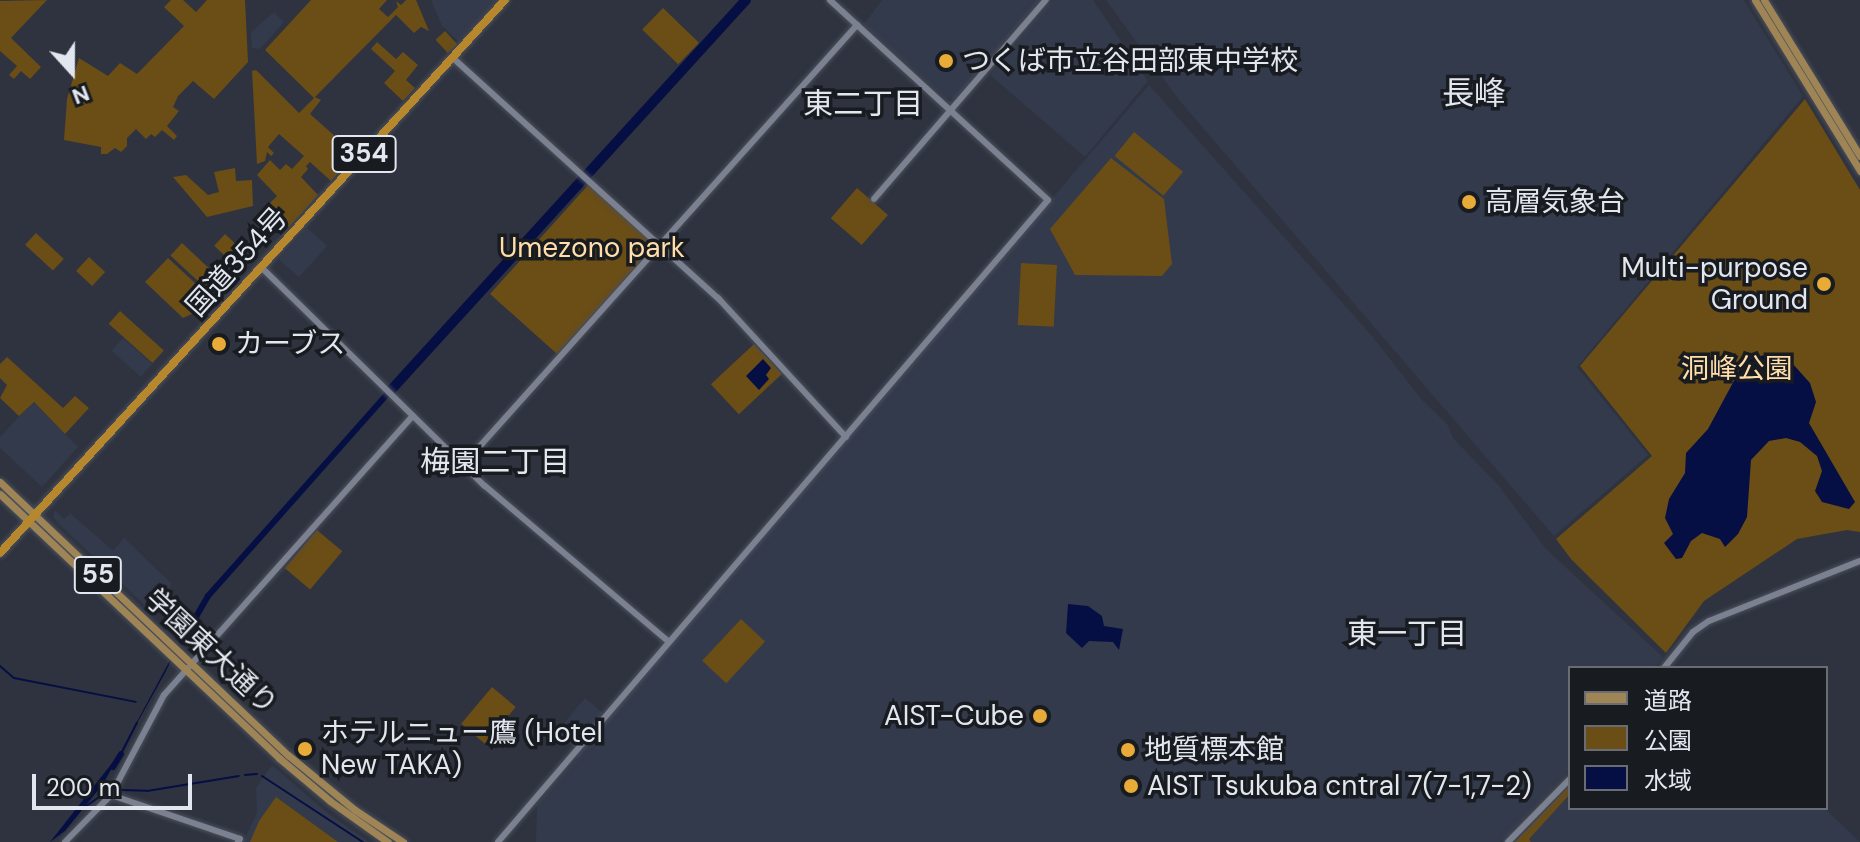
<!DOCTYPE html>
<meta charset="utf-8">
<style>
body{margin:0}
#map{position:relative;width:1860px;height:842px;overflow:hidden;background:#2e333f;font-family:"DM Sans","Noto Sans JP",sans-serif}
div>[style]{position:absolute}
.built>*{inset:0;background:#333a4c;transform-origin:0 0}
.green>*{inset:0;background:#6b4d16;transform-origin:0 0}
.water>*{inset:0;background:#060f43}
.stream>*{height:2px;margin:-1px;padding:0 1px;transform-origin:1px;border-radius:1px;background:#060f43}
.canal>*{height:6px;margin:-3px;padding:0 3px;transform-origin:3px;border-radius:3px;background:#060f43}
.river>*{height:10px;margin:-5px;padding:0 5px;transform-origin:5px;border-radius:5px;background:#060f43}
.roads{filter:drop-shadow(0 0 2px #4b505a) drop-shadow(0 0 2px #4b505a)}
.minor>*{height:6px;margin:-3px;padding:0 3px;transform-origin:3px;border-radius:3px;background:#7b8190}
.major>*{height:7px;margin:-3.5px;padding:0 3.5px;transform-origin:3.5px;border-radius:3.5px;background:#9f8555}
.highway>*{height:8px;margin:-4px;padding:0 4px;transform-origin:4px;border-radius:4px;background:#b7872e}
.dots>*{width:22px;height:22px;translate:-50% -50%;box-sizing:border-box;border:4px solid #181b20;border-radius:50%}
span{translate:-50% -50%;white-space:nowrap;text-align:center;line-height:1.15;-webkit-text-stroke:7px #181b20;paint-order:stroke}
.shield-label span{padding:2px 6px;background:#181b20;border:2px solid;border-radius:6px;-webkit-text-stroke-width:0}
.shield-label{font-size:26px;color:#e2e6ee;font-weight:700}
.poi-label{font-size:28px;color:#e2e6ee}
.left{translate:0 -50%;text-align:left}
.right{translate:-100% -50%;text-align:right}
.park-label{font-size:28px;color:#ffdeaa}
.street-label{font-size:28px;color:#e2e6ee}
.neighbourhood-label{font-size:30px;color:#e2e6ee}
.quarter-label{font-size:32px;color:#e2e6ee}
.legend{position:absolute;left:1568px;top:666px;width:260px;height:144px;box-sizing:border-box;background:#181b20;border:2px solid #696c72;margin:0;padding:10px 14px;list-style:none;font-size:24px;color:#e2e6ee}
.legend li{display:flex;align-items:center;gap:16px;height:40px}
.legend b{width:40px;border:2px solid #696c72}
.north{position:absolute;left:32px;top:32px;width:80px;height:80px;-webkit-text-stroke:6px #181b20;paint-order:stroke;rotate:159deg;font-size:22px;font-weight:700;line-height:32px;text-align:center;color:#e2e6ee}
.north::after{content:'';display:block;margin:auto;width:28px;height:36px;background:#e2e6ee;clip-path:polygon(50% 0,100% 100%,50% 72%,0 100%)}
.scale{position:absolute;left:32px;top:774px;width:160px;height:36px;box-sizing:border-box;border:4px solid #e2e6ee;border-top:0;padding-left:10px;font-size:24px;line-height:28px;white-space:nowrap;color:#e2e6ee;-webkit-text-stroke:6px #181b20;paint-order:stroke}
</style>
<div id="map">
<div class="built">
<i style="clip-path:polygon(431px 0,496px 0,458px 41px,442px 26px)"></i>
<i style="clip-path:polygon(882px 0,1039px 0,955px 98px,947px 99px,864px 24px)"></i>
<i style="clip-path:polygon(1053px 0,1093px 0,1148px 81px,1085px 157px,990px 75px)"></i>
<i style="clip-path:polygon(1106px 0,1744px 0,1803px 96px,1577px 367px,1648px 455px,1554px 536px,1179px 100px)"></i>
<i style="clip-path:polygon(274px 12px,284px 22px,260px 49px,252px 48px,251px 32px)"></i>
<i style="clip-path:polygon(1149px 85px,1372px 336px,1422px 400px,1447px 424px,1453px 438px,1499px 486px,1546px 549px,1663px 657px,1655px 668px,1570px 668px,1570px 770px,1500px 842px,536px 842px,537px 805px,578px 758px,577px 755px)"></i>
<i style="left:307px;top:228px;width:27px;height:42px;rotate:42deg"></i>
<i style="left:123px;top:338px;width:39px;height:17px;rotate:42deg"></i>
<i style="clip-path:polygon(33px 402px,78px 447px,42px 487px,0 448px,0 437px)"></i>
<i style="clip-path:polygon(55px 510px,64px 519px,70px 513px,113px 551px,124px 538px,171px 583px,167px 602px,155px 615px,59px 524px,53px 517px)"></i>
<i style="left:585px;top:698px;width:23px;height:45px;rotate:40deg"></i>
<i style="clip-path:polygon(272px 765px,329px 814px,369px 842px,243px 842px,257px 813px,256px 788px)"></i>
<i style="clip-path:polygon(1570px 785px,1570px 808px,1824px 808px,1860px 842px,1515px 842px)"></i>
</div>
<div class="green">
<i style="clip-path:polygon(47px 0,11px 38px,41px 67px,30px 79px,21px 71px,14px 79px,9px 75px,17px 66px,0 51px,0 1px)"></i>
<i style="clip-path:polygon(171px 0,183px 0,196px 12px,207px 0,245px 0,248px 62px,214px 99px,193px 81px,178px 96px,173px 107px,179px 111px,167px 126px,177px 136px,174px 140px,162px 130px,155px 137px,151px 134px,146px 139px,136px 129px,127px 138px,127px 146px,121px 152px,115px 148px,107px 154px,101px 154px,101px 147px,64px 140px,67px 99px,79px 58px,108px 76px,120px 63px,137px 74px,184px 26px,164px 7px)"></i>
<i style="clip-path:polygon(311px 0,387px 0,379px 9px,388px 17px,398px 7px,396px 1px,401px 5px,406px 0,416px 0,429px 31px,421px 27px,414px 33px,396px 15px,315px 97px,321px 100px,310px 114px,355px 154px,331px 181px,310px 162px,306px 166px,308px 169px,301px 177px,318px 195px,289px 227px,279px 224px,276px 222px,280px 218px,274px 213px,265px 218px,259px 214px,277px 196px,257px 175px,270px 160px,280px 170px,286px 164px,292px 169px,304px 156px,279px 134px,268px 147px,274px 153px,271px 156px,267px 152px,265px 161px,257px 164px,252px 71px,256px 70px,299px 113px,314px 98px,265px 50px)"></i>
<i style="left:663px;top:8px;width:50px;height:30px;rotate:44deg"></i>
<i style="left:445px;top:31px;width:18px;height:13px;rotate:47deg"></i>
<i style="clip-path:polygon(377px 42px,396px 59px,403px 52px,418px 65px,406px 80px,415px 88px,403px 101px,384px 83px,395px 71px,371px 49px)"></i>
<i style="clip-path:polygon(1805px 99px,1860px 190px,1860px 532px,1847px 530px,1797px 539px,1704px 601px,1666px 653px,1571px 559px,1556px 539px,1652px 456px,1580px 366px)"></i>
<i style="left:1134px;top:132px;width:63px;height:31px;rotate:39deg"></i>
<i style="clip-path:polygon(1111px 158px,1164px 199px,1172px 264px,1162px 276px,1075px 275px,1050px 229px)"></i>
<i style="clip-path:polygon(235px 168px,236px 181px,252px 180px,253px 206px,207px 217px,173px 177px,186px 175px,208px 195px,219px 192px,214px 172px)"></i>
<i style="clip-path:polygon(589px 184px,652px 241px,652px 249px,557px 354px,490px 294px)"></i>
<i style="left:857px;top:188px;width:41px;height:40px;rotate:41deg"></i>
<i style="left:36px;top:233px;width:38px;height:16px;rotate:43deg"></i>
<i style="left:225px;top:234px;width:22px;height:16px;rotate:43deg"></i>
<i style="left:182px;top:243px;width:49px;height:17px;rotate:43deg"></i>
<i style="left:89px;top:257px;width:22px;height:19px;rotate:43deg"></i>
<i style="clip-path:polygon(168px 258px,208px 295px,192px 314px,183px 318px,145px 282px)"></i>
<i style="left:1021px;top:263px;width:36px;height:62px;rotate:3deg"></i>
<i style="left:120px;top:311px;width:59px;height:17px;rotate:42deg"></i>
<i style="left:754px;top:344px;width:41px;height:59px;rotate:47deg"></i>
<i style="clip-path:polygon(7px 357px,63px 408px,75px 396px,89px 408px,65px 434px,34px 402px,19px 416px,0 398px,7px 385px,0 378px,0 364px)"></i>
<i style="left:317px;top:530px;width:33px;height:50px;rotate:40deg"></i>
<i style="left:741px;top:619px;width:33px;height:57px;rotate:43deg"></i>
<i style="left:492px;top:687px;width:31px;height:48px;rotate:40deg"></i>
<i style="clip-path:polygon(1570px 785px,1570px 794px,1529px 839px,1531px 842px,1515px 842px)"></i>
<i style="clip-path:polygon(276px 797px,338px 842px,250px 842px,259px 821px)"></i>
</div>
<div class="water">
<i style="clip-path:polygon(1766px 355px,1792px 363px,1810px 383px,1816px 402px,1809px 423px,1855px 502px,1849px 509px,1822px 502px,1815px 491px,1822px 471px,1817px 456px,1800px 442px,1786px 438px,1769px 441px,1751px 460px,1747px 517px,1738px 534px,1725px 547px,1720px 539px,1702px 533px,1691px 541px,1682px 558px,1676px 559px,1664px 543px,1673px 534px,1665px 518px,1669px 499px,1685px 473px,1686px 453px,1708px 429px,1743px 364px,1754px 357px)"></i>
<i style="clip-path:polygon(763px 359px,771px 368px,766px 375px,769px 379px,759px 390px,746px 376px)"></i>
<i style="clip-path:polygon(1068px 604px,1088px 606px,1102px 616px,1104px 626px,1123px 629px,1119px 650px,1113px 642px,1089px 641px,1082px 648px,1066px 633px)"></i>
<i style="clip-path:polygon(181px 640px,165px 673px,103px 784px,65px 831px,50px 842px,120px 753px)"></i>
</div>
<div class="stream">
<i style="left:0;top:666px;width:18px;rotate:41deg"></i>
<i style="left:14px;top:678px;width:124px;rotate:11.1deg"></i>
<i style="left:121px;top:754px;width:35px;rotate:-63deg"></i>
<i style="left:245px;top:775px;width:12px;rotate:-5deg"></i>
<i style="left:262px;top:776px;width:121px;rotate:33.2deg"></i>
<i style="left:122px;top:790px;width:25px;rotate:2deg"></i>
<i style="left:147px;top:791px;width:93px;rotate:-9.3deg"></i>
<i style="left:83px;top:808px;width:30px;rotate:-34deg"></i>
</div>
<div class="canal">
<i style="left:182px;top:641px;width:52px;rotate:-60deg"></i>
<i style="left:208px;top:596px;width:277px;rotate:-48.4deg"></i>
<i style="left:113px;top:767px;width:15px;rotate:-58deg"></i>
</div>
<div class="river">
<i style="left:392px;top:389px;width:526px;rotate:-47.7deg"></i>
</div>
<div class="roads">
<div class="minor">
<i style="left:453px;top:58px;width:358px;rotate:42.2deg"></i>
<i style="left:718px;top:298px;width:189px;rotate:47.4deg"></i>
<i style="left:874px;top:199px;width:263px;rotate:-49.2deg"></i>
<i style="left:261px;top:267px;width:313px;rotate:44.4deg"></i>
<i style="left:485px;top:486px;width:241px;rotate:40.3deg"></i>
<i style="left:463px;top:465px;width:591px;rotate:-48.16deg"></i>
<i style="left:1664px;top:668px;width:46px;rotate:-51.1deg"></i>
<i style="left:1693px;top:632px;width:19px;rotate:-35deg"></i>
<i style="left:1709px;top:621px;width:162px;rotate:-21.7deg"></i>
<i style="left:111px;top:795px;width:136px;rotate:18.8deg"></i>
<i style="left:240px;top:839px;width:4px;rotate:124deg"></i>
<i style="left:65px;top:842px;width:66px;rotate:-45.6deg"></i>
<i style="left:111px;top:795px;width:113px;rotate:-62.1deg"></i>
<i style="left:164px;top:695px;width:374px;rotate:-48.3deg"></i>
<i style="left:498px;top:842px;width:845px;rotate:-49.41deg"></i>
<i style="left:1048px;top:200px;width:296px;rotate:-137.5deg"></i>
<i style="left:1508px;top:842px;width:88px;rotate:-45.5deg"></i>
</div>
<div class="major">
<i style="left:1755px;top:0;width:201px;rotate:58.4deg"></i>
<i style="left:1764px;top:0;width:183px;rotate:58.4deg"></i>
<i style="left:0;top:482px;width:397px;rotate:43.5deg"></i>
<i style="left:288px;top:755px;width:87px;rotate:39.4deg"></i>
<i style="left:355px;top:810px;width:58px;rotate:33.7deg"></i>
<i style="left:0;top:494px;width:384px;rotate:43.4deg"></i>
<i style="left:279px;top:758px;width:67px;rotate:40.1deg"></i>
<i style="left:330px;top:801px;width:71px;rotate:35.3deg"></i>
</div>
<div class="highway">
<i style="left:0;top:553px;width:749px;rotate:-47.6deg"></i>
</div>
</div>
<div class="dots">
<i style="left:946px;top:61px;background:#e8ab37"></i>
<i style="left:1469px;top:202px;background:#e8ab37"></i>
<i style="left:1824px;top:284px;background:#e8ab37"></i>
<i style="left:219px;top:344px;background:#e8ab37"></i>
<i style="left:1040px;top:716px;background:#e8ab37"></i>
<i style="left:305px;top:749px;background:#e8ab37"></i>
<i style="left:1128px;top:750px;background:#e8ab37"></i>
<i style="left:1131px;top:786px;background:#e8ab37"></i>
</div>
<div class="shield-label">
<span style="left:364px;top:154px">354</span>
<span style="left:98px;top:575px">55</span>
</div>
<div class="poi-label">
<span class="left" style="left:962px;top:61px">つくば市立谷田部東中学校</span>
<span class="left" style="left:1485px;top:202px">高層気象台</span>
<span class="right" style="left:1808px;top:284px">Multi-purpose<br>Ground</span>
<span class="left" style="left:235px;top:344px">カーブス</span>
<span class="right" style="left:1024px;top:716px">AIST-Cube</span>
<span class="left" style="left:321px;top:749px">ホテルニュー鷹 (Hotel<br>New TAKA)</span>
<span class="left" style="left:1144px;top:750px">地質標本館</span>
<span class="left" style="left:1147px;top:786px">AIST Tsukuba cntral 7(7-1,7-2)</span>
</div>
<div class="park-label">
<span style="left:592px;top:248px">Umezono park</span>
<span style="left:1737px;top:369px">洞峰公園</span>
</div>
<div class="street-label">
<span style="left:237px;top:262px;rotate:-48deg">国道354号</span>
<span style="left:211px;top:652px;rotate:43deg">学園東大通り</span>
</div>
<div class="neighbourhood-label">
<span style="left:863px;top:104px">東二丁目</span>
<span style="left:495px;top:462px">梅園二丁目</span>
<span style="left:1407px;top:634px">東一丁目</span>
</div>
<div class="quarter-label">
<span style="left:1474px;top:93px">長峰</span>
</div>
<ul class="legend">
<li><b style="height:10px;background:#9f8555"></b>道路</li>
<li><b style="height:22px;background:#6b4d16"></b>公園</li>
<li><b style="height:22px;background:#060f43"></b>水域</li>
</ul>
<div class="north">N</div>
<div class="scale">200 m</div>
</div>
